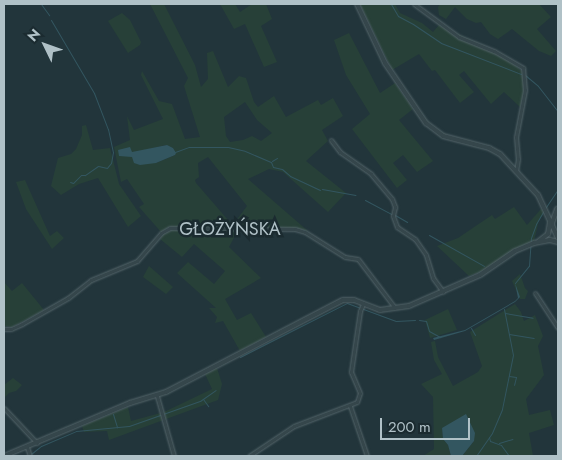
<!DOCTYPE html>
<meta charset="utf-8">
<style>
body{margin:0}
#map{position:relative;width:562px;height:460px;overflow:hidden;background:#22353b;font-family:Jost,sans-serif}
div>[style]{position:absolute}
.green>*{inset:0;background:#274038}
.water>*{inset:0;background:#335660}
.stream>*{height:1px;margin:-0.5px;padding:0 0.5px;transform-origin:0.5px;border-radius:0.5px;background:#335660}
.roads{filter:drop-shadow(0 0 1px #536469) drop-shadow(0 0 1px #536469)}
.minor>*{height:3px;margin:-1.5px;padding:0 1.5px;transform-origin:1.5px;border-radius:1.5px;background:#35464b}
.tertiary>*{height:4px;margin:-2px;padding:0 2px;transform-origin:2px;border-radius:2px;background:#35464b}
span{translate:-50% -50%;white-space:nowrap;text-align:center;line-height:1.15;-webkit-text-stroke:5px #1b2b30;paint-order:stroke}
.street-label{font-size:18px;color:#b0c1c7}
.frame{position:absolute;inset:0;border:5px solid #b0c1c7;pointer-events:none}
.north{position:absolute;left:20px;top:20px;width:50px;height:50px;-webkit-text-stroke:4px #1b2b30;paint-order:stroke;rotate:312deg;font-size:14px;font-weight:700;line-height:20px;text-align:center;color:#b0c1c7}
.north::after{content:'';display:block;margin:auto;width:18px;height:22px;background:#b0c1c7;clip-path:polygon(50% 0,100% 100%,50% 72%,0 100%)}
.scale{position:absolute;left:380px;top:418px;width:90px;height:22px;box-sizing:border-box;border:2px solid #b0c1c7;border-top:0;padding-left:6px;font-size:15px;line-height:18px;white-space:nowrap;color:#b0c1c7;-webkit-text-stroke:4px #1b2b30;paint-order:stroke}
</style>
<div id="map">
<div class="green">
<i style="clip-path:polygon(evenodd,150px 4px,164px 4px,195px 65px,201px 87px,208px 79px,207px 53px,213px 51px,228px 87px,239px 76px,246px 78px,254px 102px,258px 107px,274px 96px,286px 117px,318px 100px,321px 105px,333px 98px,343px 116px,322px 130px,328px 141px,306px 161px,346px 193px,328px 212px,283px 172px,269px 169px,248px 179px,308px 231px,293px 228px,241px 227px,235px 222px,247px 206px,208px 157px,198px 163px,199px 177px,195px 180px,196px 183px,235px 228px,169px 227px,161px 232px,139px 207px,144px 204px,127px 179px,121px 182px,114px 147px,130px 140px,127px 116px,134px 130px,163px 119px,141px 75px,142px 71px,159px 101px,172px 104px,185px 139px,200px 137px,184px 86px,188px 78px,150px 4px,245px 102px,257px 120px,272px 133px,261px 141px,252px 136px,243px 140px,230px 142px,226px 136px,224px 117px,245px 102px,150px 4px,166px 145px,173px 148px,175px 155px,156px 163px,132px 157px,132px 153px,166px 145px)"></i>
<i style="clip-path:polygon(220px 4px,235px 4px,240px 12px,252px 4px,266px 4px,272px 19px,261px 26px,277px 62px,264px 67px,245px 24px,234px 29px)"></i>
<i style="clip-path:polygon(360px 4px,395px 4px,400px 13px,422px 23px,433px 32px,439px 25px,503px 55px,523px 72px,524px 95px,520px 107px,504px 92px,491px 104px,464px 71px,459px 75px,474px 92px,460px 103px,435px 70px,432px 71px,419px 54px,392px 70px)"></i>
<i style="clip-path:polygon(440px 4px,539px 4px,551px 17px,537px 29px,556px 51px,551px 56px,539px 51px,512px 29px,498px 39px,490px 34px,481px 22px,476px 23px,467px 19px,455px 7px,446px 19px,439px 15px,438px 7px)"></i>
<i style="clip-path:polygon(122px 13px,130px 20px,141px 42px,140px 45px,128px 53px,108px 21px)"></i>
<i style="clip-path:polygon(349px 33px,380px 93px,395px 83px,413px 109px,399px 120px,433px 161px,417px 172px,403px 155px,393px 163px,407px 180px,397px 188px,352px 129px,370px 114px,346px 75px,334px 40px)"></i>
<i style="clip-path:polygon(86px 125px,93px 150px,110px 148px,119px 184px,141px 216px,128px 227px,98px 178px,79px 184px,61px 195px,51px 186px,58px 158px,71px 154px,76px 149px,82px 135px,82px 126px)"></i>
<i style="clip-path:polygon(25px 180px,50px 236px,57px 231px,64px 238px,52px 249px,26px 209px,16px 182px)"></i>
<i style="clip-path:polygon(514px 207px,527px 225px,541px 209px,545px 212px,539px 220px,534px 241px,517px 249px,482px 271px,469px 276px,437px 246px,458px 238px,492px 215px,495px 219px)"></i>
<i style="clip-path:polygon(175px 229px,238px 230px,229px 247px,261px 278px,225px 299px,237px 320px,251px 313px,266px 337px,240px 351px,223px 321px,215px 323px,217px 317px,209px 308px,216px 308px,177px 273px,188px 262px,214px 284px,225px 271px,194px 244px,182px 257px,160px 239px,164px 233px)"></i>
<i style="clip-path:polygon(149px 266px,173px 287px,166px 294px,143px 277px)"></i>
<i style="clip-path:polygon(520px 274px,525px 288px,528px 291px,525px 299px,520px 299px,512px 281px)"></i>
<i style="clip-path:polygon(4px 282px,12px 291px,22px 283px,44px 310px,12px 327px,4px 326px)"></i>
<i style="clip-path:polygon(515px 304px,521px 312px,524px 321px,535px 315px,543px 336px,538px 346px,544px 375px,526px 399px,529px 415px,550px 410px,554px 425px,529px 433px,533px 456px,462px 456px,474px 441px,442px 428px,443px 439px,448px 445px,451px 456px,423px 456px,434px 449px,433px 397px,421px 384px,442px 374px,434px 360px,431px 342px,435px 341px,438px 357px,453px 386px,478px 372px,482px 366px,470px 332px)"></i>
<i style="clip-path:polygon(448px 309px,457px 330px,430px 338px,425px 320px)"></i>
<i style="clip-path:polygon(217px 368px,222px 384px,218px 400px,109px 440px,107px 431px,84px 432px,82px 426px,128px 407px,131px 421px,164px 412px,212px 389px,205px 374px)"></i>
<i style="clip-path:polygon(13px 378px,22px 385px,16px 391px,9px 393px,4px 398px,4px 385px)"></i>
</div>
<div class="water">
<i style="clip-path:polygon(167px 145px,173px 148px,176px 153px,175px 155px,156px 163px,140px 165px,134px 163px,132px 157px,119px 156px,118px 150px,130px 147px,132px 152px)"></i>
<i style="clip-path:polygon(515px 283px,520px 297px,515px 302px,465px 331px,434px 340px,433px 338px,465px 330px,515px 301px,518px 298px)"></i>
<i style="clip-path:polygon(466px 414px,475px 433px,474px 441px,462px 456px,451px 456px,448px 445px,443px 439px,442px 428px)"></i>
</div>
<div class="stream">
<i style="left:41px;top:4px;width:14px;rotate:54deg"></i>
<i style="left:391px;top:4px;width:14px;rotate:60deg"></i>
<i style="left:398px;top:16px;width:17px;rotate:28deg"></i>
<i style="left:413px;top:24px;width:34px;rotate:34deg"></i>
<i style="left:441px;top:43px;width:86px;rotate:21.2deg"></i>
<i style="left:51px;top:20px;width:85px;rotate:59.5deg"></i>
<i style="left:94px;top:93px;width:39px;rotate:69deg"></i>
<i style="left:108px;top:129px;width:24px;rotate:78deg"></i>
<i style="left:113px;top:152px;width:11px;rotate:100deg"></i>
<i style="left:111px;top:163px;width:6px;rotate:129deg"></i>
<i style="left:107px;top:168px;width:9px;rotate:-167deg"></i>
<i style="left:98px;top:166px;width:16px;rotate:145deg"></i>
<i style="left:85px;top:175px;width:4px;rotate:180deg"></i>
<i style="left:81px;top:175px;width:11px;rotate:135deg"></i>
<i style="left:73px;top:183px;width:3px;rotate:-162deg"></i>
<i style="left:525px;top:75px;width:17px;rotate:40deg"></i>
<i style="left:538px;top:86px;width:33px;rotate:52deg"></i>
<i style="left:175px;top:152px;width:15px;rotate:-20deg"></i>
<i style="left:189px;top:147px;width:39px"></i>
<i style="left:228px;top:147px;width:17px;rotate:13deg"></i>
<i style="left:245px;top:151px;width:28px;rotate:23deg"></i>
<i style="left:271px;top:162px;width:5px;rotate:68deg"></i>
<i style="left:273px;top:167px;width:9px;rotate:13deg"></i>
<i style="left:282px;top:169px;width:11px;rotate:41deg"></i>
<i style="left:290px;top:176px;width:33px;rotate:25deg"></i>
<i style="left:272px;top:161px;width:6px;rotate:-31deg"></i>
<i style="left:322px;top:189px;width:34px;rotate:10deg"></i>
<i style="left:365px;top:200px;width:30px;rotate:28deg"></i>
<i style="left:546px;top:207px;width:22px;rotate:-56deg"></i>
<i style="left:395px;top:215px;width:14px;rotate:30deg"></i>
<i style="left:429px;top:235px;width:63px;rotate:29.4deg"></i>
<i style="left:515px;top:283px;width:22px;rotate:-51deg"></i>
<i style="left:529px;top:266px;width:28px;rotate:-86deg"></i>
<i style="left:531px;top:238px;width:15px;rotate:-70deg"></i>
<i style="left:536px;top:224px;width:16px;rotate:-60deg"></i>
<i style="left:505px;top:313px;width:28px;rotate:10deg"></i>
<i style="left:419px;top:320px;width:7px;rotate:8deg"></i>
<i style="left:426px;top:321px;width:10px;rotate:73deg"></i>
<i style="left:429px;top:331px;width:13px;rotate:29deg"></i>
<i style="left:471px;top:328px;width:8px;rotate:60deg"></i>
<i style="left:509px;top:334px;width:25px;rotate:9deg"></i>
<i style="left:240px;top:357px;width:120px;rotate:-26.8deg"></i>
<i style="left:347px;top:303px;width:52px;rotate:20.2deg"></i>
<i style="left:396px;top:321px;width:19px;rotate:-3deg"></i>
<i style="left:509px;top:376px;width:7px;rotate:8deg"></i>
<i style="left:516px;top:377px;width:8px;rotate:104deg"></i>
<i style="left:203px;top:399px;width:9px;rotate:54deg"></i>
<i style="left:113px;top:414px;width:14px;rotate:73deg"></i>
<i style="left:489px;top:437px;width:4px;rotate:76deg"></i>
<i style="left:490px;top:441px;width:12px;rotate:20deg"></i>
<i style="left:501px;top:445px;width:14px;rotate:54deg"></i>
<i style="left:499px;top:443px;width:14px;rotate:-17deg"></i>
<i style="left:31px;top:454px;width:13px;rotate:-39deg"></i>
<i style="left:41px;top:446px;width:38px;rotate:-23deg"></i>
<i style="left:76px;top:431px;width:53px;rotate:-5.4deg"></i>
<i style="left:129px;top:426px;width:75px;rotate:-19.4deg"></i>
<i style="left:200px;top:401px;width:19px;rotate:-35deg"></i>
<i style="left:476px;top:456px;width:28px;rotate:-55deg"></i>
<i style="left:492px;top:433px;width:26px;rotate:-67deg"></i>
<i style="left:502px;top:409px;width:55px;rotate:-78.5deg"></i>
<i style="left:513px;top:355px;width:47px;rotate:-101.1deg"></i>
</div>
<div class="roads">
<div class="minor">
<i style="left:414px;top:4px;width:56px;rotate:36.3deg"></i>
<i style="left:459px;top:37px;width:38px;rotate:22deg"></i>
<i style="left:494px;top:51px;width:34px;rotate:30deg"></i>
<i style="left:523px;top:68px;width:22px;rotate:85deg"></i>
<i style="left:525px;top:90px;width:48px;rotate:100.8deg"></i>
<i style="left:516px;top:137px;width:22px;rotate:85deg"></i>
<i style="left:518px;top:159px;width:12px;rotate:99deg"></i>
<i style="left:331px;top:140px;width:15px;rotate:53deg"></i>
<i style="left:340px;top:152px;width:38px;rotate:35deg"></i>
<i style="left:371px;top:174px;width:33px;rotate:50deg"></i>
<i style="left:392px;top:199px;width:9px;rotate:69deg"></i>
<i style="left:395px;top:207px;width:9px;rotate:103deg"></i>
<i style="left:393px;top:216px;width:12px;rotate:70deg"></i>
<i style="left:397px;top:227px;width:22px;rotate:34deg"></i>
<i style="left:415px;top:239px;width:19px;rotate:55deg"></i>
<i style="left:426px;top:255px;width:24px;rotate:73deg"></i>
<i style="left:433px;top:278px;width:17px;rotate:54deg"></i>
<i style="left:535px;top:293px;width:42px;rotate:56.7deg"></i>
<i style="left:4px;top:329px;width:7px"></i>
<i style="left:11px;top:329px;width:12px;rotate:-24deg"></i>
<i style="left:22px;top:324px;width:53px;rotate:-29.5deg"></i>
<i style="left:68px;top:298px;width:29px;rotate:-38deg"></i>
<i style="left:91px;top:280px;width:50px;rotate:-22.4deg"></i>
<i style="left:137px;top:261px;width:37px;rotate:-49deg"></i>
<i style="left:161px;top:233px;width:10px;rotate:-29deg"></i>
<i style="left:170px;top:228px;width:125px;rotate:0.5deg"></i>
<i style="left:295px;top:229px;width:10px;rotate:17deg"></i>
<i style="left:305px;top:232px;width:47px;rotate:32deg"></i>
<i style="left:345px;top:257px;width:13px;rotate:9deg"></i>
<i style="left:358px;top:259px;width:61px;rotate:52.9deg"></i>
<i style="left:157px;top:396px;width:62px;rotate:74.2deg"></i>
<i style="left:350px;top:406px;width:53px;rotate:71.2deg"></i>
<i style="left:4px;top:408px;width:48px;rotate:46.7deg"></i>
<i style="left:27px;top:447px;width:9px;rotate:72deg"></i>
<i style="left:249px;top:456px;width:54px;rotate:-33.7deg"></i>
<i style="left:294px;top:426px;width:67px;rotate:-20.9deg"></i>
<i style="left:357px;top:402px;width:9px;rotate:-72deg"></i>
<i style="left:360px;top:393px;width:23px;rotate:-113deg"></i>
<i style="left:351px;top:372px;width:62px;rotate:-81.6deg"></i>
<i style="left:360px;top:311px;width:8px;rotate:-67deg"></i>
</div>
<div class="tertiary">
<i style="left:357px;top:4px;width:65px;rotate:64.6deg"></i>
<i style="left:385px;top:63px;width:73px;rotate:55.7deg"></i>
<i style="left:426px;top:123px;width:21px;rotate:37deg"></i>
<i style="left:443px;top:136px;width:48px;rotate:14.6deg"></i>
<i style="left:489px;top:148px;width:13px;rotate:29deg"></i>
<i style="left:500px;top:154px;width:56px;rotate:47.2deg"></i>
<i style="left:538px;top:195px;width:47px;rotate:65.1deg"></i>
<i style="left:552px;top:223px;width:15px;rotate:-70deg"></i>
<i style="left:539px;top:241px;width:11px;rotate:-38deg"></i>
<i style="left:548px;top:234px;width:11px;rotate:-80deg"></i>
<i style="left:4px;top:456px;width:137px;rotate:-22.8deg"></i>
<i style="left:130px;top:403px;width:38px;rotate:-17deg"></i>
<i style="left:166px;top:392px;width:199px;rotate:-27.5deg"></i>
<i style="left:343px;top:300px;width:11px"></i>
<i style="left:354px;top:300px;width:28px;rotate:21deg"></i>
<i style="left:380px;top:310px;width:29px;rotate:-8deg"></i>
<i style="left:409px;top:306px;width:77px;rotate:-23.6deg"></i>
<i style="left:480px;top:275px;width:42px;rotate:-34.4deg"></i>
<i style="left:515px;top:251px;width:21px;rotate:-23deg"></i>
<i style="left:534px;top:243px;width:16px;rotate:-11deg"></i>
<i style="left:550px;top:240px;width:8px;rotate:14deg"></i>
</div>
</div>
<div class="street-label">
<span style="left:230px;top:229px">GŁOŻYŃSKA</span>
</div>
<div class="frame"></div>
<div class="north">N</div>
<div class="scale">200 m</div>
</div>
